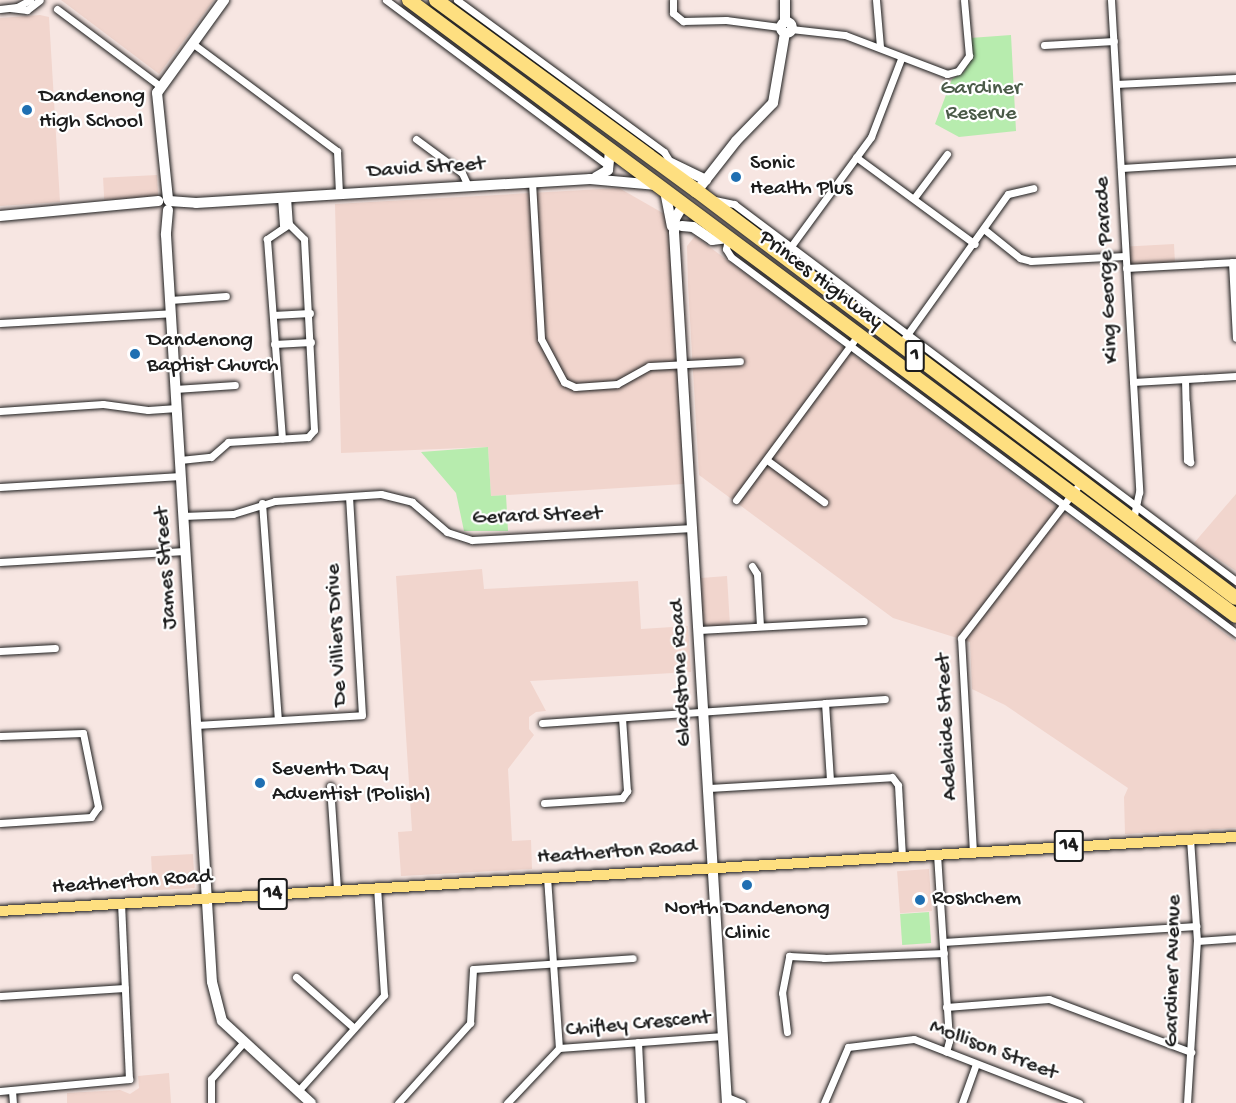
<!DOCTYPE html>
<style>
body{margin:0}
#map{position:relative;width:1236px;height:1103px;overflow:hidden;background:#f7e6e2;font-family:"Gochi Hand",sans-serif}
div>[style]{position:absolute}
.built>*{inset:0;background:#f1d5cd;transform-origin:0 0}
.green>*{inset:0;background:#b7ecae;transform-origin:0 0}
.roads{filter:drop-shadow(0 0 2px #1c1c1c) drop-shadow(0 0 2px #1c1c1c)}
.street>*{height:7px;margin:-3.5px;padding:0 3.5px;transform-origin:3.5px;border-radius:3.5px;background:#fff}
.secondary>*{height:10px;margin:-5px;padding:0 5px;transform-origin:5px;border-radius:5px;background:#fff}
.secondary>.ring{margin:-5px;padding:0;box-sizing:content-box;background:none;border:10px solid #fff;border-radius:50%}
.primary>*{height:10px;margin:-5px;padding:0 5px;transform-origin:5px;border-radius:5px;background:#fedf80}
.highway>*{height:14px;margin:-7px;padding:0 7px;transform-origin:7px;border-radius:7px;background:#fedf80}
.dots>*{width:16px;height:16px;translate:-50% -50%;box-sizing:border-box;border:3px solid #fff;border-radius:50%}
span{translate:-50% -50%;white-space:nowrap;text-align:center;line-height:1.15;-webkit-text-stroke:4.5px #fff;paint-order:stroke}
.shield-label span{padding:2px 4px;background:#fff;border:2px solid;border-radius:4px;-webkit-text-stroke-width:0}
.shield-label{font-size:21px;color:#1c1c1c;font-weight:700}
.park-label{font-size:22px;color:#4a5a48}
.poi-label{font-size:22px;color:#1c1c1c}
.left{translate:0 -50%;text-align:left}
.street-label{font-size:22px;color:#1c1c1c}
</style>
<div id="map">
<div class="built">
<i style="clip-path:polygon(61px 0,214px 0,159px 74px)"></i>
<i style="clip-path:polygon(40px 15px,49px 17px,60px 202px,0 206px,0 18px)"></i>
<i style="left:157px;top:175px;width:22px;height:54px;rotate:87deg"></i>
<i style="clip-path:polygon(619px 188px,668px 216px,684px 484px,491px 496px,488px 447px,341px 453px,335px 204px)"></i>
<i style="clip-path:polygon(695px 236px,1236px 642px,1236px 828px,1125px 834px,1124px 797px,1128px 788px,1005px 705px,972px 689px,970px 642px,893px 618px,699px 475px,688px 286px,687px 246px)"></i>
<i style="left:1174px;top:244px;width:19px;height:46px;rotate:87deg"></i>
<i style="clip-path:polygon(1236px 494px,1236px 571px,1194px 543px)"></i>
<i style="clip-path:polygon(482px 569px,484px 589px,638px 581px,641px 629px,688px 626px,691px 672px,530px 681px,546px 711px,536px 712px,529px 717px,529px 729px,534px 735px,508px 769px,512px 841px,531px 840px,532px 869px,401px 876px,398px 832px,412px 831px,396px 576px)"></i>
<i style="clip-path:polygon(727px 576px,730px 625px,707px 627px,703px 623px,701px 578px)"></i>
<i style="left:193px;top:854px;width:34px;height:42px;rotate:87deg"></i>
<i style="left:929px;top:869px;width:42px;height:32px;rotate:86deg"></i>
<i style="clip-path:polygon(169px 1073px,171px 1103px,67px 1103px,67px 1093px,120px 1090px,130px 1094px,139px 1088px,138px 1076px)"></i>
</div>
<div class="green">
<i style="clip-path:polygon(1011px 35px,1016px 131px,959px 137px,935px 124px,952px 79px,964px 72px,971px 58px,970px 38px)"></i>
<i style="clip-path:polygon(488px 447px,491px 496px,506px 495px,508px 531px,464px 531px,456px 493px,421px 452px)"></i>
<i style="left:929px;top:912px;width:31px;height:29px;rotate:86deg"></i>
</div>
<div class="roads">
<div class="street">
<i style="left:386px;top:0;width:278px;rotate:36.7deg"></i>
<i style="left:457px;top:0;width:257px;rotate:36.3deg"></i>
<i style="left:664px;top:152px;width:13px;rotate:58deg"></i>
<i style="left:673px;top:0;width:13px;rotate:90deg"></i>
<i style="left:673px;top:13px;width:13px;rotate:39deg"></i>
<i style="left:683px;top:21px;width:43px;rotate:-1.3deg"></i>
<i style="left:726px;top:20px;width:54px;rotate:7.4deg"></i>
<i style="left:876px;top:0;width:47px;rotate:85.1deg"></i>
<i style="left:1111px;top:0;width:493px;rotate:86.7deg"></i>
<i style="left:1139px;top:492px;width:30px;rotate:102deg"></i>
<i style="left:10px;top:8px;width:17px;rotate:7deg"></i>
<i style="left:27px;top:10px;width:16px;rotate:-38deg"></i>
<i style="left:0;top:9px;width:17px;rotate:-7deg"></i>
<i style="left:17px;top:7px;width:15px;rotate:-28deg"></i>
<i style="left:57px;top:9px;width:129px;rotate:36.8deg"></i>
<i style="left:791px;top:29px;width:54px;rotate:6.3deg"></i>
<i style="left:845px;top:35px;width:109px;rotate:20.9deg"></i>
<i style="left:947px;top:74px;width:11px;rotate:-15deg"></i>
<i style="left:958px;top:71px;width:19px;rotate:-54deg"></i>
<i style="left:969px;top:56px;width:56px;rotate:-95.1deg"></i>
<i style="left:192px;top:43px;width:181px;rotate:36.7deg"></i>
<i style="left:337px;top:151px;width:43px;rotate:87.3deg"></i>
<i style="left:1044px;top:45px;width:70px;rotate:-3.3deg"></i>
<i style="left:1116px;top:84px;width:120px;rotate:-2.9deg"></i>
<i style="left:416px;top:139px;width:57px;rotate:36.5deg"></i>
<i style="left:462px;top:173px;width:14px;rotate:65deg"></i>
<i style="left:856px;top:157px;width:147px;rotate:36.2deg"></i>
<i style="left:1121px;top:168px;width:115px;rotate:-3.5deg"></i>
<i style="left:532px;top:182px;width:157px;rotate:86.7deg"></i>
<i style="left:541px;top:339px;width:49px;rotate:61.9deg"></i>
<i style="left:564px;top:382px;width:12px;rotate:24deg"></i>
<i style="left:575px;top:387px;width:42px;rotate:-4.1deg"></i>
<i style="left:617px;top:384px;width:37px;rotate:-29deg"></i>
<i style="left:649px;top:366px;width:91px;rotate:-3.1deg"></i>
<i style="left:281px;top:197px;width:28px;rotate:86deg"></i>
<i style="left:287px;top:197px;width:27px;rotate:86deg"></i>
<i style="left:914px;top:198px;width:55px;rotate:-53.1deg"></i>
<i style="left:710px;top:199px;width:25px;rotate:12deg"></i>
<i style="left:734px;top:204px;width:628px;rotate:36.91deg"></i>
<i style="left:985px;top:230px;width:45px;rotate:38.7deg"></i>
<i style="left:1020px;top:258px;width:11px;rotate:15deg"></i>
<i style="left:1031px;top:261px;width:94px;rotate:-3deg"></i>
<i style="left:728px;top:238px;width:11px;rotate:100deg"></i>
<i style="left:726px;top:249px;width:9px;rotate:58deg"></i>
<i style="left:731px;top:257px;width:630px;rotate:36.67deg"></i>
<i style="left:789px;top:249px;width:139px;rotate:-53.8deg"></i>
<i style="left:871px;top:137px;width:84px;rotate:-69deg"></i>
<i style="left:1232px;top:262px;width:76px;rotate:87deg"></i>
<i style="left:1126px;top:268px;width:110px;rotate:-3.1deg"></i>
<i style="left:170px;top:300px;width:56px;rotate:-4.1deg"></i>
<i style="left:273px;top:315px;width:37px;rotate:-3deg"></i>
<i style="left:0;top:323px;width:171px;rotate:-3.3deg"></i>
<i style="left:904px;top:339px;width:178px;rotate:-54.4deg"></i>
<i style="left:1008px;top:194px;width:26px;rotate:-13deg"></i>
<i style="left:274px;top:344px;width:37px;rotate:-3deg"></i>
<i style="left:1185px;top:379px;width:81px;rotate:88.6deg"></i>
<i style="left:1187px;top:460px;width:4px;rotate:34deg"></i>
<i style="left:1133px;top:382px;width:103px;rotate:-3.3deg"></i>
<i style="left:175px;top:389px;width:60px;rotate:-3.8deg"></i>
<i style="left:1186px;top:403px;width:59px;rotate:86.1deg"></i>
<i style="left:0;top:411px;width:103px;rotate:-3.9deg"></i>
<i style="left:103px;top:404px;width:45px;rotate:7.6deg"></i>
<i style="left:148px;top:410px;width:29px;rotate:-4deg"></i>
<i style="left:180px;top:460px;width:31px;rotate:-6deg"></i>
<i style="left:211px;top:457px;width:23px;rotate:-41deg"></i>
<i style="left:228px;top:442px;width:80px;rotate:-3.6deg"></i>
<i style="left:308px;top:437px;width:9px;rotate:-49deg"></i>
<i style="left:314px;top:430px;width:191px;rotate:-93deg"></i>
<i style="left:304px;top:239px;width:21px;rotate:-135deg"></i>
<i style="left:289px;top:224px;width:27px;rotate:146deg"></i>
<i style="left:267px;top:239px;width:200px;rotate:85.7deg"></i>
<i style="left:767px;top:460px;width:71px;rotate:36.4deg"></i>
<i style="left:0;top:487px;width:181px;rotate:-3.5deg"></i>
<i style="left:736px;top:500px;width:205px;rotate:-53.5deg"></i>
<i style="left:262px;top:503px;width:217px;rotate:85.8deg"></i>
<i style="left:183px;top:516px;width:50px;rotate:-2.3deg"></i>
<i style="left:233px;top:514px;width:44px;rotate:-17.2deg"></i>
<i style="left:275px;top:501px;width:106px;rotate:-3.8deg"></i>
<i style="left:381px;top:494px;width:32px;rotate:14deg"></i>
<i style="left:412px;top:502px;width:46px;rotate:40.6deg"></i>
<i style="left:447px;top:532px;width:26px;rotate:18deg"></i>
<i style="left:472px;top:540px;width:221px;rotate:-3.1deg"></i>
<i style="left:0;top:562px;width:185px;rotate:-3.4deg"></i>
<i style="left:752px;top:566px;width:9px;rotate:58deg"></i>
<i style="left:757px;top:574px;width:52px;rotate:86.7deg"></i>
<i style="left:699px;top:630px;width:165px;rotate:-3.1deg"></i>
<i style="left:0;top:651px;width:55px;rotate:-3.1deg"></i>
<i style="left:825px;top:703px;width:60px;rotate:-3.8deg"></i>
<i style="left:542px;top:723px;width:284px;rotate:-4deg"></i>
<i style="left:825px;top:703px;width:77px;rotate:86.3deg"></i>
<i style="left:196px;top:725px;width:166px;rotate:-3.4deg"></i>
<i style="left:362px;top:715px;width:218px;rotate:-93.4deg"></i>
<i style="left:0;top:736px;width:83px;rotate:-2.1deg"></i>
<i style="left:83px;top:733px;width:76px;rotate:78.5deg"></i>
<i style="left:98px;top:807px;width:12px;rotate:125deg"></i>
<i style="left:91px;top:817px;width:91px;rotate:176.2deg"></i>
<i style="left:330px;top:786px;width:104px;rotate:86.1deg"></i>
<i style="left:709px;top:788px;width:183px;rotate:-3.4deg"></i>
<i style="left:892px;top:777px;width:10px;rotate:53deg"></i>
<i style="left:898px;top:785px;width:71px;rotate:86.8deg"></i>
<i style="left:544px;top:803px;width:78px;rotate:-3.7deg"></i>
<i style="left:622px;top:798px;width:9px;rotate:-54deg"></i>
<i style="left:627px;top:791px;width:73px;rotate:-93.9deg"></i>
<i style="left:973px;top:852px;width:214px;rotate:-93.2deg"></i>
<i style="left:961px;top:638px;width:198px;rotate:-52.4deg"></i>
<i style="left:937px;top:854px;width:187px;rotate:86.3deg"></i>
<i style="left:949px;top:1041px;width:11px;rotate:105deg"></i>
<i style="left:547px;top:877px;width:171px;rotate:86deg"></i>
<i style="left:1197px;top:941px;width:39px;rotate:-4deg"></i>
<i style="left:943px;top:942px;width:254px;rotate:-3.6deg"></i>
<i style="left:296px;top:977px;width:77px;rotate:41.3deg"></i>
<i style="left:0;top:996px;width:125px;rotate:-3.7deg"></i>
<i style="left:946px;top:1007px;width:103px;rotate:-4.4deg"></i>
<i style="left:1049px;top:999px;width:152px;rotate:20.5deg"></i>
<i style="left:787px;top:1032px;width:39px;rotate:-97deg"></i>
<i style="left:782px;top:993px;width:38px;rotate:-79deg"></i>
<i style="left:789px;top:956px;width:35px;rotate:3deg"></i>
<i style="left:824px;top:958px;width:120px;rotate:-2.4deg"></i>
<i style="left:638px;top:1042px;width:61px;rotate:87.2deg"></i>
<i style="left:12px;top:1090px;width:13px;rotate:86deg"></i>
<i style="left:0;top:1091px;width:130px;rotate:-5.3deg"></i>
<i style="left:129px;top:1079px;width:175px;rotate:-92.6deg"></i>
<i style="left:298px;top:1091px;width:129px;rotate:-48.1deg"></i>
<i style="left:384px;top:995px;width:108px;rotate:-93.7deg"></i>
<i style="left:727px;top:1097px;width:16px;rotate:22deg"></i>
<i style="left:211px;top:1103px;width:24px;rotate:-90deg"></i>
<i style="left:211px;top:1079px;width:48px;rotate:-48.4deg"></i>
<i style="left:398px;top:1103px;width:108px;rotate:-48deg"></i>
<i style="left:470px;top:1023px;width:54px;rotate:-86.8deg"></i>
<i style="left:473px;top:969px;width:160px;rotate:-3.9deg"></i>
<i style="left:507px;top:1103px;width:76px;rotate:-46.6deg"></i>
<i style="left:559px;top:1048px;width:164px;rotate:-4.2deg"></i>
<i style="left:824px;top:1103px;width:61px;rotate:-66.8deg"></i>
<i style="left:848px;top:1047px;width:66px;rotate:-6.9deg"></i>
<i style="left:914px;top:1039px;width:177px;rotate:21.2deg"></i>
<i style="left:962px;top:1103px;width:41px;rotate:-70.3deg"></i>
<i style="left:1187px;top:1103px;width:162px;rotate:-86.5deg"></i>
<i style="left:1197px;top:941px;width:102px;rotate:-93.9deg"></i>
</div>
<div class="secondary">
<i class="ring" style="left:780.5px;top:21.5px;width:1px;height:1px"></i>
<i style="left:785px;top:22px;width:22px;rotate:-90deg"></i>
<i style="left:667px;top:168px;width:6px;rotate:-51deg"></i>
<i style="left:671px;top:163px;width:39px;rotate:26deg"></i>
<i style="left:596px;top:177px;width:14px;rotate:-30deg"></i>
<i style="left:608px;top:170px;width:19px;rotate:-84deg"></i>
<i style="left:665px;top:191px;width:36px;rotate:79deg"></i>
<i style="left:697px;top:191px;width:63px;rotate:-52deg"></i>
<i style="left:736px;top:141px;width:53px;rotate:-45.8deg"></i>
<i style="left:773px;top:103px;width:71px;rotate:-80.3deg"></i>
<i style="left:168px;top:199px;width:107px;rotate:-95.9deg"></i>
<i style="left:157px;top:93px;width:115px;rotate:-54.2deg"></i>
<i style="left:169px;top:201px;width:27px;rotate:4deg"></i>
<i style="left:196px;top:203px;width:395px;rotate:-3.5deg"></i>
<i style="left:590px;top:179px;width:67px;rotate:5.1deg"></i>
<i style="left:683px;top:205px;width:16px;rotate:120deg"></i>
<i style="left:675px;top:219px;width:13px;rotate:94deg"></i>
<i style="left:674px;top:232px;width:873px;rotate:86.52deg"></i>
<i style="left:168px;top:210px;width:25px;rotate:95deg"></i>
<i style="left:166px;top:235px;width:748px;rotate:86.48deg"></i>
<i style="left:212px;top:982px;width:40px;rotate:75.6deg"></i>
<i style="left:222px;top:1021px;width:121px;rotate:42.7deg"></i>
<i style="left:0;top:216px;width:159px;rotate:-5.4deg"></i>
<i style="left:682px;top:226px;width:11px;rotate:5deg"></i>
<i style="left:693px;top:227px;width:23px;rotate:34deg"></i>
<i style="left:712px;top:240px;width:16px;rotate:-7deg"></i>
</div>
<div class="primary">
<i style="left:0;top:911px;width:1238px;rotate:-3.43deg"></i>
</div>
<div class="highway">
<i style="left:409px;top:0;width:1031px;rotate:36.68deg"></i>
<i style="left:436px;top:0;width:323px;rotate:36.2deg"></i>
<i style="left:697px;top:191px;width:675px;rotate:37.06deg"></i>
</div>
</div>
<div class="dots">
<i style="left:27px;top:110px;background:#1f6fb2"></i>
<i style="left:736px;top:177px;background:#1f6fb2"></i>
<i style="left:135px;top:354px;background:#1f6fb2"></i>
<i style="left:260px;top:783px;background:#1f6fb2"></i>
<i style="left:747px;top:885px;background:#1f6fb2"></i>
<i style="left:920px;top:900px;background:#1f6fb2"></i>
</div>
<div class="shield-label">
<span style="left:915px;top:356px">1</span>
<span style="left:1069px;top:846px">14</span>
<span style="left:273px;top:894px">14</span>
</div>
<div class="park-label">
<span style="left:981px;top:102px">Gardiner<br>Reserve</span>
</div>
<div class="poi-label">
<span class="left" style="left:39px;top:110px">Dandenong<br>High School</span>
<span class="left" style="left:750px;top:177px">Sonic<br>Health Plus</span>
<span class="left" style="left:147px;top:354px">Dandenong<br>Baptist Church</span>
<span class="left" style="left:272px;top:783px">Seventh Day<br>Adventist (Polish)</span>
<span class="left" style="left:932px;top:900px">Roshchem</span>
<span style="left:747px;top:922px">North Dandenong<br>Clinic</span>
</div>
<div class="street-label">
<span style="left:426px;top:169px;rotate:-4deg">David Street</span>
<span style="left:1108px;top:270px;rotate:-93deg">King George Parade</span>
<span style="left:820px;top:281px;rotate:37deg">Princes Highway</span>
<span style="left:537px;top:517px;rotate:-2deg">Gerard Street</span>
<span style="left:167px;top:568px;rotate:-94deg">James Street</span>
<span style="left:338px;top:635px;rotate:-93deg">De Villiers Drive</span>
<span style="left:682px;top:673px;rotate:-93deg">Gladstone Road</span>
<span style="left:948px;top:727px;rotate:-93deg">Adelaide Street</span>
<span style="left:617px;top:853px;rotate:-4deg">Heatherton Road</span>
<span style="left:132px;top:883px;rotate:-4deg">Heatherton Road</span>
<span style="left:1174px;top:971px;rotate:-89deg">Gardiner Avenue</span>
<span style="left:638px;top:1025px;rotate:-5deg">Chifley Crescent</span>
<span style="left:993px;top:1051px;rotate:21deg">Mollison Street</span>
</div>
</div>
